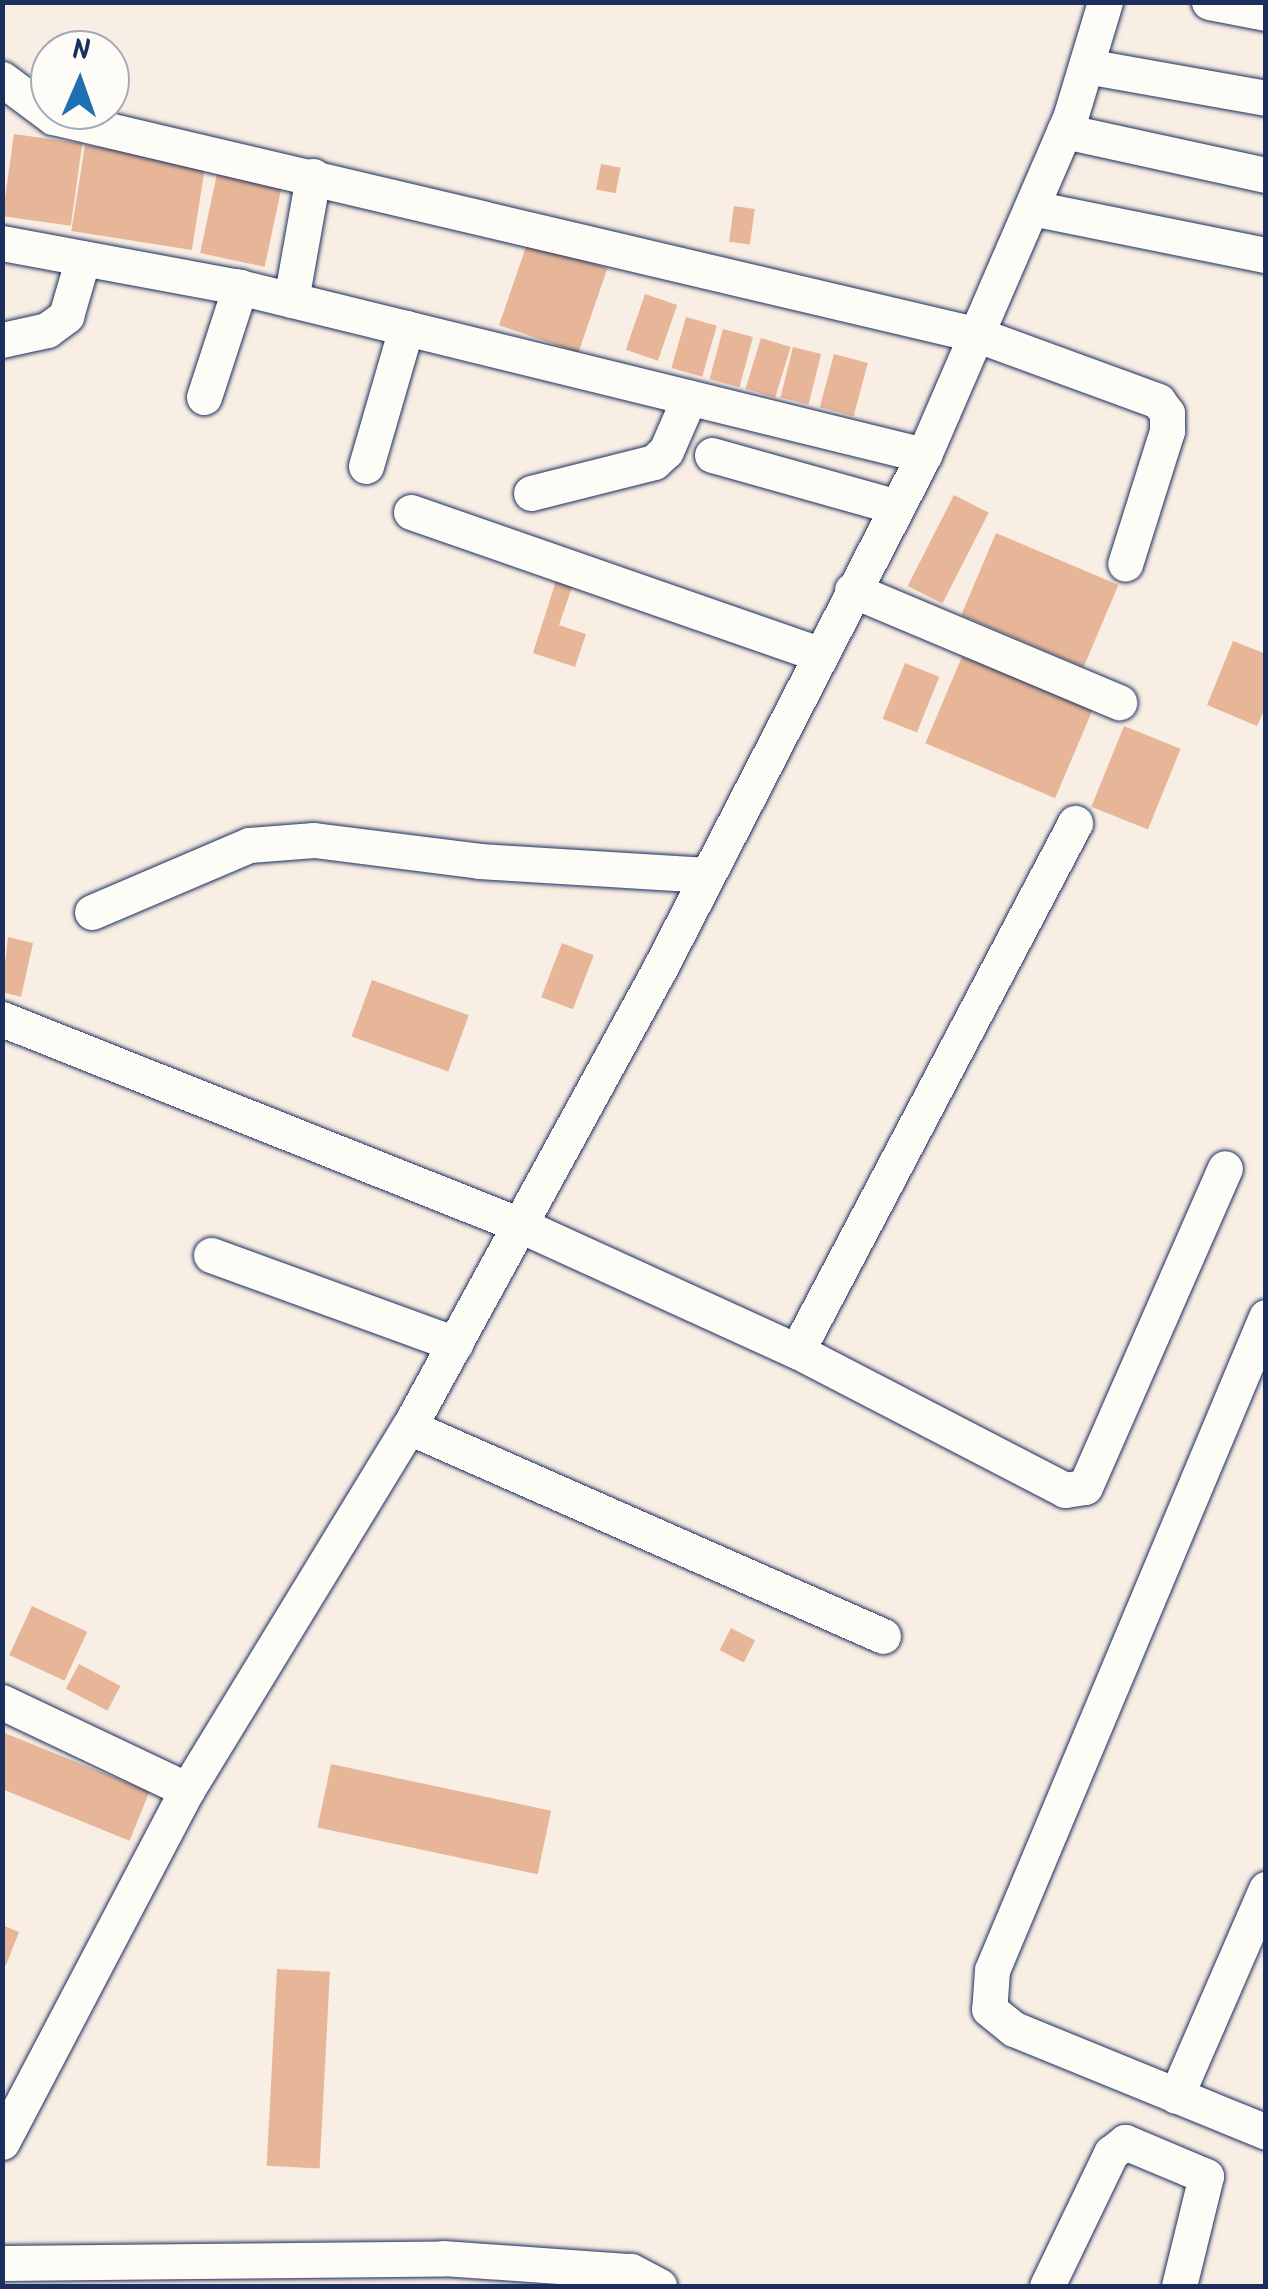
<!DOCTYPE html>
<style>
body{margin:0}
#map{position:relative;width:1268px;height:2289px;overflow:hidden;background:#f9eee4;font-family:Kalam,sans-serif}
div>[style]{position:absolute}
.building>*{inset:0;background:#e7b698;transform-origin:0 0}
.roads{filter:drop-shadow(0 0 2px #1b2f5e) drop-shadow(0 0 2px #1b2f5e)}
.minor>*{height:35px;margin:-17.5px;padding:0 17.5px;transform-origin:17.5px;border-radius:17.5px;background:#fdfcf7}
span{translate:-50% -50%;white-space:nowrap;text-align:center;line-height:1.15;-webkit-text-stroke:10px #fdfcf7;paint-order:stroke}
.frame{position:absolute;inset:0;border:5px solid #1b2f5e;pointer-events:none}
.north{position:absolute;left:30px;top:30px;width:100px;height:100px;box-sizing:border-box;background:#fdfcf7;border:2px solid #a3aaba;border-radius:50%;rotate:2deg;font-size:28px;font-weight:700;line-height:40px;text-align:center;color:#1b2f5e}
.north::after{content:'';display:block;margin:auto;width:35px;height:45px;background:#1f6fb2;clip-path:polygon(50% 0,100% 100%,50% 72%,0 100%)}
</style>
<div id="map">
<div class="building">
<i style="left:14px;top:134px;width:69px;height:83px;rotate:8deg"></i>
<i style="left:85px;top:145px;width:122px;height:87px;rotate:9deg"></i>
<i style="left:601px;top:164px;width:20px;height:26px;rotate:11deg"></i>
<i style="left:218px;top:169px;width:66px;height:86px;rotate:12deg"></i>
<i style="left:734px;top:206px;width:21px;height:36px;rotate:8deg"></i>
<i style="left:528px;top:241px;width:84px;height:89px;rotate:19deg"></i>
<i style="left:645px;top:294px;width:34px;height:59px;rotate:19deg"></i>
<i style="left:686px;top:317px;width:32px;height:53px;rotate:16deg"></i>
<i style="left:723px;top:329px;width:31px;height:52px;rotate:15deg"></i>
<i style="left:761px;top:338px;width:31px;height:53px;rotate:17deg"></i>
<i style="left:793px;top:347px;width:29px;height:52px;rotate:14deg"></i>
<i style="left:834px;top:354px;width:35px;height:55px;rotate:15deg"></i>
<i style="left:954px;top:495px;width:39px;height:102px;rotate:27deg"></i>
<i style="left:996px;top:533px;width:133px;height:89px;rotate:23deg"></i>
<i style="clip-path:polygon(561px 565px,578px 570px,559px 625px,586px 634px,575px 667px,533px 653px)"></i>
<i style="clip-path:polygon(1233px 641px,1266px 654px,1266px 706px,1257px 726px,1207px 705px)"></i>
<i style="left:964px;top:652px;width:141px;height:99px;rotate:23deg"></i>
<i style="left:905px;top:663px;width:37px;height:60px;rotate:22deg"></i>
<i style="left:1124px;top:726px;width:61px;height:87px;rotate:22deg"></i>
<i style="clip-path:polygon(8px 937px,33px 943px,21px 997px,2px 992px)"></i>
<i style="left:562px;top:943px;width:34px;height:58px;rotate:21deg"></i>
<i style="left:372px;top:980px;width:103px;height:60px;rotate:20deg"></i>
<i style="left:32px;top:1606px;width:61px;height:54px;rotate:25deg"></i>
<i style="left:731px;top:1628px;width:27px;height:25px;rotate:27deg"></i>
<i style="left:79px;top:1664px;width:47px;height:28px;rotate:28deg"></i>
<i style="left:2px;top:1732px;width:159px;height:53px;rotate:22deg"></i>
<i style="left:331px;top:1764px;width:225px;height:65px;rotate:12deg"></i>
<i style="clip-path:polygon(2px 1925px,19px 1932px,6px 1965px,2px 1964px)"></i>
<i style="left:277px;top:1969px;width:53px;height:197px;rotate:3deg"></i>
</div>
<div class="roads">
<div class="minor">
<i style="left:1209px;top:2px;width:58px;rotate:10.9deg"></i>
<i style="left:1086px;top:66px;width:183px;rotate:10.1deg"></i>
<i style="left:2px;top:79px;width:64px;rotate:36.7deg"></i>
<i style="left:53px;top:117px;width:950px;rotate:13.26deg"></i>
<i style="left:978px;top:335px;width:192px;rotate:20.1deg"></i>
<i style="left:1158px;top:401px;width:15px;rotate:53deg"></i>
<i style="left:1167px;top:413px;width:18px;rotate:90deg"></i>
<i style="left:1167px;top:431px;width:139px;rotate:107.5deg"></i>
<i style="left:1064px;top:131px;width:207px;rotate:12.3deg"></i>
<i style="left:1032px;top:208px;width:239px;rotate:11.4deg"></i>
<i style="left:2px;top:243px;width:237px;rotate:10.5deg"></i>
<i style="left:235px;top:286px;width:709px;rotate:13.78deg"></i>
<i style="left:291px;top:300px;width:126px;rotate:-79.9deg"></i>
<i style="left:2px;top:340px;width:46px;rotate:-12.5deg"></i>
<i style="left:47px;top:330px;width:24px;rotate:-36deg"></i>
<i style="left:66px;top:316px;width:60px;rotate:-73.7deg"></i>
<i style="left:204px;top:397px;width:116px;rotate:-71.9deg"></i>
<i style="left:712px;top:455px;width:192px;rotate:15.7deg"></i>
<i style="left:366px;top:466px;width:144px;rotate:-73.8deg"></i>
<i style="left:531px;top:493px;width:127px;rotate:-14.1deg"></i>
<i style="left:654px;top:462px;width:16px;rotate:-43deg"></i>
<i style="left:666px;top:451px;width:58px;rotate:-66.5deg"></i>
<i style="left:411px;top:512px;width:431px;rotate:19.2deg"></i>
<i style="left:852px;top:590px;width:290px;rotate:22.8deg"></i>
<i style="left:92px;top:912px;width:171px;rotate:-23.1deg"></i>
<i style="left:249px;top:845px;width:65px;rotate:-4.4deg"></i>
<i style="left:314px;top:840px;width:167px;rotate:7.2deg"></i>
<i style="left:480px;top:861px;width:227px;rotate:3.5deg"></i>
<i style="left:2px;top:1019px;width:557px;rotate:21.69deg"></i>
<i style="left:520px;top:1225px;width:304px;rotate:24.5deg"></i>
<i style="left:797px;top:1351px;width:302px;rotate:27.4deg"></i>
<i style="left:1065px;top:1490px;width:20px;rotate:-9deg"></i>
<i style="left:1085px;top:1487px;width:348px;rotate:-66.3deg"></i>
<i style="left:211px;top:1255px;width:260px;rotate:20deg"></i>
<i style="left:1266px;top:1317px;width:708px;rotate:112.76deg"></i>
<i style="left:992px;top:1970px;width:39px;rotate:94deg"></i>
<i style="left:989px;top:2009px;width:32px;rotate:39deg"></i>
<i style="left:1014px;top:2029px;width:272px;rotate:22.2deg"></i>
<i style="left:797px;top:1351px;width:597px;rotate:-62.23deg"></i>
<i style="left:409px;top:1427px;width:518px;rotate:23.79deg"></i>
<i style="left:2px;top:1702px;width:205px;rotate:25.4deg"></i>
<i style="left:1176px;top:2096px;width:226px;rotate:-66.5deg"></i>
<i style="left:2px;top:2142px;width:398px;rotate:-62.3deg"></i>
<i style="left:187px;top:1790px;width:426px;rotate:-58.6deg"></i>
<i style="left:409px;top:1427px;width:523px;rotate:-61.33deg"></i>
<i style="left:660px;top:968px;width:577px;rotate:-62.77deg"></i>
<i style="left:924px;top:455px;width:367px;rotate:-66.6deg"></i>
<i style="left:1070px;top:118px;width:121px;rotate:-73.2deg"></i>
<i style="left:2px;top:2263px;width:441px;rotate:-0.6deg"></i>
<i style="left:443px;top:2258px;width:188px;rotate:4deg"></i>
<i style="left:631px;top:2271px;width:32px;rotate:28deg"></i>
<i style="left:1047px;top:2286px;width:148px;rotate:-64.3deg"></i>
<i style="left:1111px;top:2153px;width:18px;rotate:-38deg"></i>
<i style="left:1125px;top:2142px;width:88px;rotate:22.8deg"></i>
<i style="left:1206px;top:2176px;width:113px;rotate:103.8deg"></i>
</div>
</div>
<div class="frame"></div>
<div class="north">N</div>
</div>
